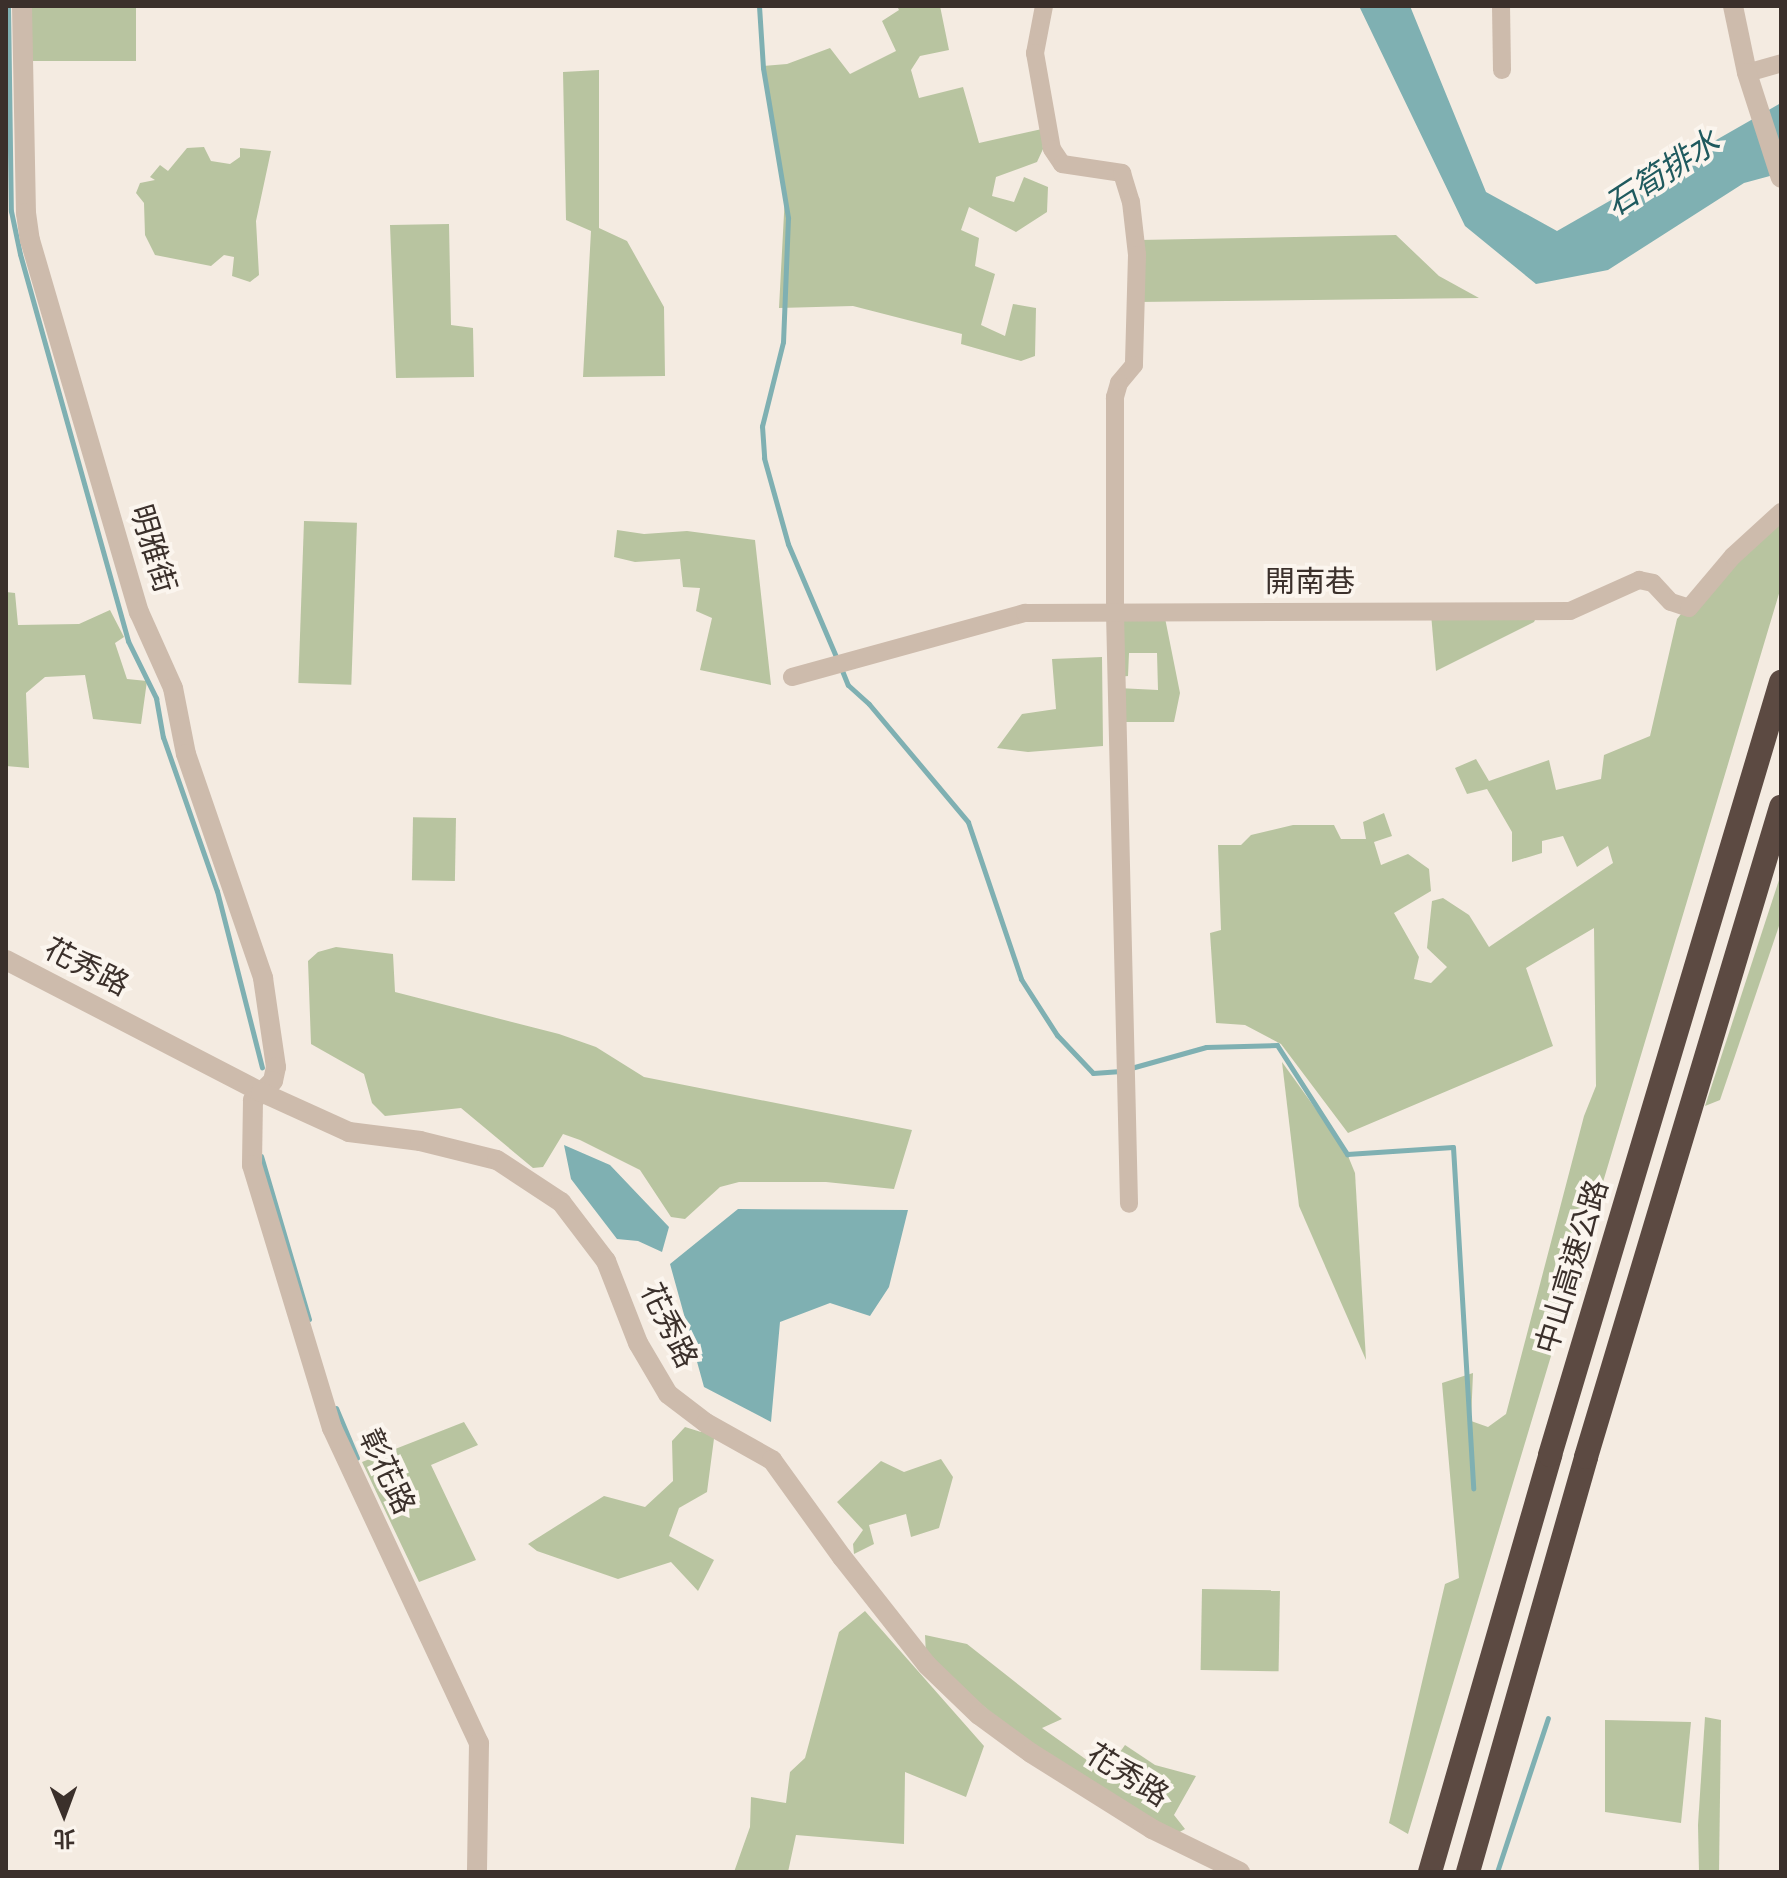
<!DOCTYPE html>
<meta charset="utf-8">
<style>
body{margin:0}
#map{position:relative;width:1787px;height:1878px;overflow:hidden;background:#f4ebe1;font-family:"Alegreya Sans","Noto Sans TC",sans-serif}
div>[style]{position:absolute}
.green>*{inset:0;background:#b8c4a0;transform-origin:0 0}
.water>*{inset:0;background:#7fb0b2}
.stream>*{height:5px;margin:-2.5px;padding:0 2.5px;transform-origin:2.5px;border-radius:2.5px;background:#7fb0b2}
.minor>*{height:18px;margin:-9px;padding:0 9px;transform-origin:9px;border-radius:9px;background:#cdbbac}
.tertiary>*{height:20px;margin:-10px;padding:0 10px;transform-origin:10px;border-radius:10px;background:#cdbbac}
.motorway>*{height:24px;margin:-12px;padding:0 12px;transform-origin:12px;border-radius:12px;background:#5c4a42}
span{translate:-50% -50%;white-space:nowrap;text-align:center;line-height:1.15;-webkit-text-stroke:8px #fbf5ee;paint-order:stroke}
.street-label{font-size:30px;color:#3b302b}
.water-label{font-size:32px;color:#1f5a5e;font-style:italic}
.frame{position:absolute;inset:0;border:8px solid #3b302b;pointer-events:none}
.north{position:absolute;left:24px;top:1774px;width:80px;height:80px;-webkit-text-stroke:6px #fbf5ee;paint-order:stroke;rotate:179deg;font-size:22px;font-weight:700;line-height:32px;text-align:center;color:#3b302b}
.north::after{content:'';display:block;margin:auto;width:28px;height:36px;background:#3b302b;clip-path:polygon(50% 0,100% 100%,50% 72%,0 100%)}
</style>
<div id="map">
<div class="green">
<i style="left:24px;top:6px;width:112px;height:55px"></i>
<i style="clip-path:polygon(897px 6px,940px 6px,949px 50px,920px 56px,911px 70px,919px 98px,963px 87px,979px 143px,1042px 129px,1043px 149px,1037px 162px,996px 177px,992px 196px,1014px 202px,1024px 177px,1048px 187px,1047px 212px,1016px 232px,969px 207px,961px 230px,979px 238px,975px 266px,995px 274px,981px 325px,1005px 336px,1013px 304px,1036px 308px,1035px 356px,1021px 361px,961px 344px,962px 334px,853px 306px,779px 308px,785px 195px,763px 66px,787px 64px,830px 48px,850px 74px,896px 51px,882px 21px,899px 10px)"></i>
<i style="clip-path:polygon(599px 70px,599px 228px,627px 241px,664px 307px,665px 376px,583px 377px,591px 231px,566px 220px,563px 72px)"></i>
<i style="clip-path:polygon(204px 147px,211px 161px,230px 164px,240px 157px,240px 148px,271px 151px,256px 221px,259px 275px,250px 282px,232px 276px,234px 257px,224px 255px,211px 266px,155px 255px,145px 235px,144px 203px,136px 193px,140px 183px,155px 180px,150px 177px,160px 165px,168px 171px,187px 148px)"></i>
<i style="clip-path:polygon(449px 224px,451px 325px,473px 328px,474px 377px,396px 378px,390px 225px)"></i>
<i style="clip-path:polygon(1396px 235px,1439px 276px,1479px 298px,1137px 302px,1139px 240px)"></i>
<i style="clip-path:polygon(1781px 510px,1781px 587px,1408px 1834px,1389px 1823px,1445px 1584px,1459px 1578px,1442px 1383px,1473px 1373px,1471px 1421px,1488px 1427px,1506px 1414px,1584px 1116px,1596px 1086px,1594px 928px,1526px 968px,1553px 1046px,1348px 1133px,1281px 1044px,1245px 1025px,1216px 1023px,1210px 933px,1221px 930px,1218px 845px,1241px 845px,1251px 835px,1293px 825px,1334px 825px,1341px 839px,1366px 839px,1363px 822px,1384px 813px,1392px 836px,1374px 842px,1381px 865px,1408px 854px,1429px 869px,1431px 891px,1394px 913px,1419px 957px,1414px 979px,1431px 983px,1447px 967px,1427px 948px,1432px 901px,1443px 898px,1469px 915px,1489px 947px,1613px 863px,1608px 846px,1577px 867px,1563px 836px,1542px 841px,1542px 853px,1512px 862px,1512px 832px,1487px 789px,1467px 794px,1455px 768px,1476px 759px,1489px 781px,1549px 760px,1556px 790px,1601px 779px,1604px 755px,1650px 736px,1677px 619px,1713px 574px)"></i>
<i style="left:304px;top:521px;width:53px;height:162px;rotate:2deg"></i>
<i style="clip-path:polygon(617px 530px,644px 534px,687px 531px,755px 540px,771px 685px,700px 670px,712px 618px,696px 611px,700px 588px,683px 587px,680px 559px,635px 562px,614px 557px)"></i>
<i style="clip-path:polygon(6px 592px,15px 593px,18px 625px,79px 624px,110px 610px,124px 637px,115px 643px,127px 679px,147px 681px,141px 724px,93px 719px,85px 675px,45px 677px,26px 693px,29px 768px,6px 766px)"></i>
<i style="clip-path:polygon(1431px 614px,1537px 616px,1534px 622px,1436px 671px)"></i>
<i style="clip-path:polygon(1165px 618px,1180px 693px,1174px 722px,1117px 722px,1118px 688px,1158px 690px,1157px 653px,1129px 653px,1128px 676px,1118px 677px,1123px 619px)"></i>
<i style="clip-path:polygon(1102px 657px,1103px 746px,1028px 752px,997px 748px,1022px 714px,1056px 709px,1052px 659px)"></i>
<i style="left:456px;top:818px;width:63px;height:43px;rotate:91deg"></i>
<i style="clip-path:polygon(1781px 874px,1781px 920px,1720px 1100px,1705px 1106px)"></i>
<i style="clip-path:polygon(336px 947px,393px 954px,395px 992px,559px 1034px,596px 1047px,644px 1077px,912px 1130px,894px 1189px,826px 1182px,739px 1182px,720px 1187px,685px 1219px,671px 1217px,640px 1170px,580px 1140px,563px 1134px,543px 1167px,533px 1168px,461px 1108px,385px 1116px,372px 1103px,364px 1074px,311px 1044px,308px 961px,318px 952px)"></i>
<i style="clip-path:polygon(1282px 1062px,1346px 1151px,1355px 1173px,1366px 1360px,1299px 1206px)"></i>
<i style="clip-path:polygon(464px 1422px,478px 1445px,431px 1465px,476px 1560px,419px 1582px,362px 1462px)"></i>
<i style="clip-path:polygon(685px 1427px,701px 1432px,715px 1431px,707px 1492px,679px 1508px,669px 1536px,714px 1560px,698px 1591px,671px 1562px,618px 1579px,537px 1551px,528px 1544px,604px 1496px,645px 1507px,673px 1481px,672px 1441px)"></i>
<i style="clip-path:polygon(941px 1459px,953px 1477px,939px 1528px,911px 1537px,906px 1514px,869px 1525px,874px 1544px,854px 1554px,853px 1544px,863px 1530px,837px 1502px,881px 1461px,904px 1472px)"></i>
<i style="left:1202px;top:1589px;width:78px;height:81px;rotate:1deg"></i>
<i style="clip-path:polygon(865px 1611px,984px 1746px,966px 1797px,905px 1772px,904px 1844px,796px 1835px,788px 1872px,734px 1872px,750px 1827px,751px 1797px,786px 1803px,790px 1772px,805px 1758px,839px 1632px)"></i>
<i style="clip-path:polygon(925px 1635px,967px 1644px,1062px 1719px,1042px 1728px,1105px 1773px,1125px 1745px,1155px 1765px,1196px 1776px,1174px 1815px,1185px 1829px,1176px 1834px,1105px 1798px,998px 1719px,926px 1655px)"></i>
<i style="clip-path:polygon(1705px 1717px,1721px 1720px,1719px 1872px,1699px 1872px,1698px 1825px)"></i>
<i style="clip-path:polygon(1605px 1720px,1691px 1722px,1681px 1823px,1605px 1812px)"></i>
</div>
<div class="water">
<i style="clip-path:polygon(1359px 6px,1410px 6px,1486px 192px,1557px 231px,1781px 103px,1781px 173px,1744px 183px,1608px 270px,1536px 284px,1465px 226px)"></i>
<i style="clip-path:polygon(564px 1145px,610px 1165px,669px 1227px,662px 1252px,638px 1241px,617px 1239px,571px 1179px)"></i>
<i style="clip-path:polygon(738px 1209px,908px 1210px,889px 1287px,870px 1316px,830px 1303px,780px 1322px,771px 1422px,704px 1387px,670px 1264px)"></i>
</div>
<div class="stream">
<i style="left:8px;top:6px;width:205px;rotate:89.2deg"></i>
<i style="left:11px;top:211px;width:44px;rotate:78.2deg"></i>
<i style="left:20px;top:254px;width:402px;rotate:74.4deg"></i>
<i style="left:128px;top:641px;width:64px;rotate:63.8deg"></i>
<i style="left:156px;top:698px;width:40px;rotate:80deg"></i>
<i style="left:163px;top:737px;width:163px;rotate:70.7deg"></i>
<i style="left:217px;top:891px;width:182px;rotate:75.7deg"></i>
<i style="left:759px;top:6px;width:62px;rotate:86.3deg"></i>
<i style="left:763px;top:68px;width:152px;rotate:80.5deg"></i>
<i style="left:788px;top:218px;width:124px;rotate:92.3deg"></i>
<i style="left:783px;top:342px;width:87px;rotate:104deg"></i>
<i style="left:762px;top:426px;width:32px;rotate:86deg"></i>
<i style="left:764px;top:458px;width:89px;rotate:74.4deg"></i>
<i style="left:788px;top:544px;width:125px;rotate:66.9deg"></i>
<i style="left:841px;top:668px;width:18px;rotate:68deg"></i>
<i style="left:848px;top:685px;width:28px;rotate:42deg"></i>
<i style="left:869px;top:704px;width:154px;rotate:50deg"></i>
<i style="left:968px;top:822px;width:166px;rotate:71.3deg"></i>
<i style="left:1021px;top:979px;width:67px;rotate:57.3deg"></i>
<i style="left:1057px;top:1035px;width:52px;rotate:46.5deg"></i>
<i style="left:1093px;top:1073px;width:28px;rotate:-4deg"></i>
<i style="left:1131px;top:1068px;width:78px;rotate:-15.6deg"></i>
<i style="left:1206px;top:1047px;width:71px;rotate:-1.6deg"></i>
<i style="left:1277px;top:1045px;width:130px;rotate:57.3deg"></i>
<i style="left:1347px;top:1154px;width:106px;rotate:-3.8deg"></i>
<i style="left:1453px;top:1147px;width:342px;rotate:86.6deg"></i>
<i style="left:261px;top:1156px;width:170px;rotate:73.6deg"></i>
<i style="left:336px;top:1408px;width:54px;rotate:67.2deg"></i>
<i style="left:1497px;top:1872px;width:162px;rotate:-71.7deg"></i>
</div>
<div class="minor">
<i style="left:1044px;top:6px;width:48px;rotate:100.8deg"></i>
<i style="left:1035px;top:53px;width:97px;rotate:80deg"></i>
<i style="left:1052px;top:149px;width:18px;rotate:56deg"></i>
<i style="left:1062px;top:164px;width:61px;rotate:8.5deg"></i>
<i style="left:1122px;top:173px;width:30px;rotate:73deg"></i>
<i style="left:1131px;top:202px;width:53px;rotate:83.5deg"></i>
<i style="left:1137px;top:255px;width:110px;rotate:91.6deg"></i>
<i style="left:1134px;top:365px;width:23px;rotate:130deg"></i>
<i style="left:1119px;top:383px;width:15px;rotate:106deg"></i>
<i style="left:1115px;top:397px;width:216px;rotate:90deg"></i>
<i style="left:1115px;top:613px;width:591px;rotate:88.64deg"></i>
<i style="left:1501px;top:6px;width:64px;rotate:89.1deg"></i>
<i style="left:1747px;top:73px;width:35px;rotate:-16deg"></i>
<i style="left:792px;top:677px;width:242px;rotate:-15.4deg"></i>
<i style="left:1025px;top:613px;width:545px;rotate:-0.21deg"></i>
<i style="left:1570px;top:611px;width:76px;rotate:-24.2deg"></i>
<i style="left:1639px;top:580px;width:14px;rotate:12deg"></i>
<i style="left:1653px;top:583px;width:26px;rotate:47deg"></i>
<i style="left:1671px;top:602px;width:19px;rotate:18deg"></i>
<i style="left:1689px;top:608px;width:68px;rotate:-49.8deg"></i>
<i style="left:1733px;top:556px;width:65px;rotate:-42.5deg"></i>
</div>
<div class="tertiary">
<i style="left:22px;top:6px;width:207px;rotate:88.9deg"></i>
<i style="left:26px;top:213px;width:27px;rotate:82deg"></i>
<i style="left:30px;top:240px;width:388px;rotate:73.7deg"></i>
<i style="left:139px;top:612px;width:83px;rotate:65.9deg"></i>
<i style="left:173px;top:688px;width:67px;rotate:78.9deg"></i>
<i style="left:186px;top:754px;width:237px;rotate:71deg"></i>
<i style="left:263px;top:978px;width:90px;rotate:81.7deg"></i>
<i style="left:276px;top:1067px;width:14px;rotate:102deg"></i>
<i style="left:273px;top:1081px;width:28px;rotate:136deg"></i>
<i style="left:253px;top:1100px;width:65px;rotate:90.9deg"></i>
<i style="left:252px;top:1165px;width:275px;rotate:73.1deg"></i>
<i style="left:332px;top:1428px;width:348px;rotate:65deg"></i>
<i style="left:479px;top:1743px;width:129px;rotate:90.9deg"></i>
<i style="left:1733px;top:6px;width:68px;rotate:78.2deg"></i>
<i style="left:1747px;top:73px;width:110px;rotate:72.1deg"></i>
<i style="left:6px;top:960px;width:287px;rotate:27.4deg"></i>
<i style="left:261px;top:1092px;width:97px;rotate:24.4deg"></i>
<i style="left:349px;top:1132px;width:72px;rotate:7.2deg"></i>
<i style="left:420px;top:1141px;width:79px;rotate:13.9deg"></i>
<i style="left:497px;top:1160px;width:77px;rotate:33.3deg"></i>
<i style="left:561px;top:1202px;width:74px;rotate:52.7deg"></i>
<i style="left:606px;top:1261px;width:88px;rotate:68.7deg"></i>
<i style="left:638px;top:1343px;width:59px;rotate:59.5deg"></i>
<i style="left:668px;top:1394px;width:48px;rotate:37.3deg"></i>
<i style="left:706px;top:1423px;width:76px;rotate:29.3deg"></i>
<i style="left:772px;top:1460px;width:120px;rotate:54.2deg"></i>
<i style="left:842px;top:1557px;width:137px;rotate:51.8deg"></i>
<i style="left:927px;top:1665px;width:72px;rotate:43.9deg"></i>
<i style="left:979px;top:1715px;width:64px;rotate:36.2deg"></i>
<i style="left:1031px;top:1753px;width:143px;rotate:32.1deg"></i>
<i style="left:1152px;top:1829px;width:98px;rotate:26deg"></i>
</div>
<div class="motorway">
<i style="left:1430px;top:1872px;width:434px;rotate:-73.9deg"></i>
<i style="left:1550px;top:1455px;width:807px;rotate:-73.36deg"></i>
<i style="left:1468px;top:1872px;width:431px;rotate:-74.1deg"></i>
<i style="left:1586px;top:1457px;width:679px;rotate:-73.3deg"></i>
</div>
<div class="street-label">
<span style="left:152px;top:549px;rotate:73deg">明雅街</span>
<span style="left:1310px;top:583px">開南巷</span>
<span style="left:86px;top:968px;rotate:27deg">花秀路</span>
<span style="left:1573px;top:1267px;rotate:-73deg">中山高速公路</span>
<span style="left:668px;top:1326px;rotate:64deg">花秀路</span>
<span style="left:386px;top:1472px;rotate:65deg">彰花路</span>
<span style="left:1127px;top:1776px;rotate:32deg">花秀路</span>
</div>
<div class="water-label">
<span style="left:1663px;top:174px;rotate:-33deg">石筍排水</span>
</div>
<div class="frame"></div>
<div class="north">北</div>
</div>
